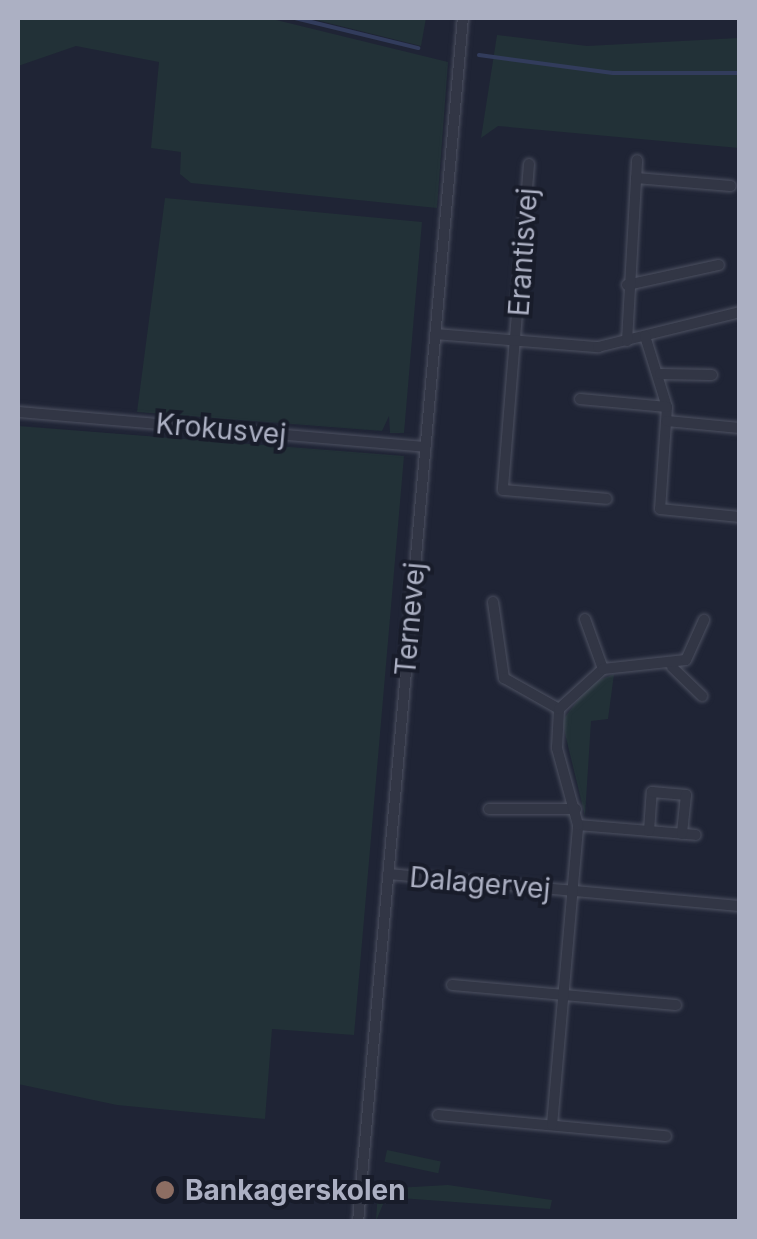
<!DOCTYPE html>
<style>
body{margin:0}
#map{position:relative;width:757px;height:1239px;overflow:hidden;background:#1f2435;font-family:Inter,sans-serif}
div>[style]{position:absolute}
.green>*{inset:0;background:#223137;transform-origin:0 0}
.stream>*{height:4px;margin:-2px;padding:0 2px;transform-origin:2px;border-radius:2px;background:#323c5c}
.roads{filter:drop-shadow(0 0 2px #4d5161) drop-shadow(0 0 2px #4d5161)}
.street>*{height:10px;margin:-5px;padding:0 5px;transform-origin:5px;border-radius:5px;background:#323645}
.dots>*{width:28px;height:28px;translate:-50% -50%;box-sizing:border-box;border:5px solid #181c2a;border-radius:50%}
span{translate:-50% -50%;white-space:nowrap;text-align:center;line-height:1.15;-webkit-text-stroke:8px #181c2a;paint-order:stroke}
.street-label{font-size:28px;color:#acb0c3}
.poi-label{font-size:28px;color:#acb0c3;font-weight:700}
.left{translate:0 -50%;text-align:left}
.frame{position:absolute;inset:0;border:20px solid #acb0c3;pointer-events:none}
</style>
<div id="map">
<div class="green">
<i style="clip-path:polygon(18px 18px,268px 18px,448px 62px,437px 208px,191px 183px,180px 174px,181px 152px,151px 148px,159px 62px,76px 46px,18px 66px)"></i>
<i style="clip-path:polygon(308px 18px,426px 18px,421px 46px)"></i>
<i style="clip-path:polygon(497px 35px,587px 46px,739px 38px,739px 148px,498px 126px,481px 138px)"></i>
<i style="clip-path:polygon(165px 198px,422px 222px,404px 433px,390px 433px,389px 416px,382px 431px,137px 412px)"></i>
<i style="clip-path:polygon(18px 426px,404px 456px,354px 1035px,272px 1029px,265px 1119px,117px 1105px,18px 1084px)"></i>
<i style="clip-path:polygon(614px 674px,608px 719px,591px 721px,585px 816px,562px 721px,590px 684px)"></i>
<i style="left:387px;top:1150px;width:55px;height:12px;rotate:12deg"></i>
<i style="clip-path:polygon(448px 1185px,552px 1200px,550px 1209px,386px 1197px,376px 1221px,378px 1189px)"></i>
</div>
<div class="stream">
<i style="left:295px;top:18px;width:127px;rotate:13.7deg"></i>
<i style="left:479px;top:55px;width:135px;rotate:7.7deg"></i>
<i style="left:613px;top:73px;width:127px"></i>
</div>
<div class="roads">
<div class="street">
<i style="left:529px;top:164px;width:327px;rotate:94.6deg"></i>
<i style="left:503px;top:490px;width:104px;rotate:4.9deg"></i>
<i style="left:636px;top:178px;width:95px;rotate:4.8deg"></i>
<i style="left:627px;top:285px;width:94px;rotate:-12.3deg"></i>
<i style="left:435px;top:334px;width:164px;rotate:4.6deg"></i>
<i style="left:598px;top:347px;width:146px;rotate:-13.8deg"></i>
<i style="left:645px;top:336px;width:74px;rotate:72.8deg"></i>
<i style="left:667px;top:407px;width:102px;rotate:93.9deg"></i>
<i style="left:660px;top:509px;width:80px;rotate:5.7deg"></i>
<i style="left:627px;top:341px;width:181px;rotate:-86.8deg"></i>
<i style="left:660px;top:374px;width:52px;rotate:1.1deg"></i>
<i style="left:580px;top:399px;width:87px;rotate:5.3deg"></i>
<i style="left:18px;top:412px;width:409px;rotate:4.9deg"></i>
<i style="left:667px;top:421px;width:73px;rotate:5.5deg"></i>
<i style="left:493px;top:602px;width:77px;rotate:81.8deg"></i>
<i style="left:504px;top:678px;width:63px;rotate:29.4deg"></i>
<i style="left:585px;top:619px;width:53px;rotate:70.2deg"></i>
<i style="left:672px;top:667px;width:42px;rotate:44deg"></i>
<i style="left:489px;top:809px;width:87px"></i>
<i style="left:578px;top:825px;width:118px;rotate:4.8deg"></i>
<i style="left:649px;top:831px;width:39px;rotate:-86deg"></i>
<i style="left:652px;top:792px;width:34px;rotate:5deg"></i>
<i style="left:686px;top:795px;width:39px;rotate:96deg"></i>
<i style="left:388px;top:874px;width:353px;rotate:5.2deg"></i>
<i style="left:452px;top:985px;width:225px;rotate:5.1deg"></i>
<i style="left:438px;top:1115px;width:229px;rotate:5.3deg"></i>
<i style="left:552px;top:1125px;width:301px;rotate:-85deg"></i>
<i style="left:578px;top:825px;width:80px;rotate:-105.3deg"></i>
<i style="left:557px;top:748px;width:39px;rotate:-87deg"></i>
<i style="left:559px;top:709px;width:59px;rotate:-42.3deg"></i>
<i style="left:603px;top:669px;width:83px;rotate:-6.2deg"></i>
<i style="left:686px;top:660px;width:44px;rotate:-65.8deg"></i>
<i style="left:358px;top:1222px;width:1209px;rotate:-85.02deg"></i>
</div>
</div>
<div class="dots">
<i style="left:165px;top:1190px;background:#8d6e63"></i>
</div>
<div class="street-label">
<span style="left:523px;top:252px;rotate:-86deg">Erantisvej</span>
<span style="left:221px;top:429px;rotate:5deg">Krokusvej</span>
<span style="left:410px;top:619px;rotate:-85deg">Ternevej</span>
<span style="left:480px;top:883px;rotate:5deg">Dalagervej</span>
</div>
<div class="poi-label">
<span class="left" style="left:185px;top:1190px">Bankagerskolen</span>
</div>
<div class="frame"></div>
</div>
